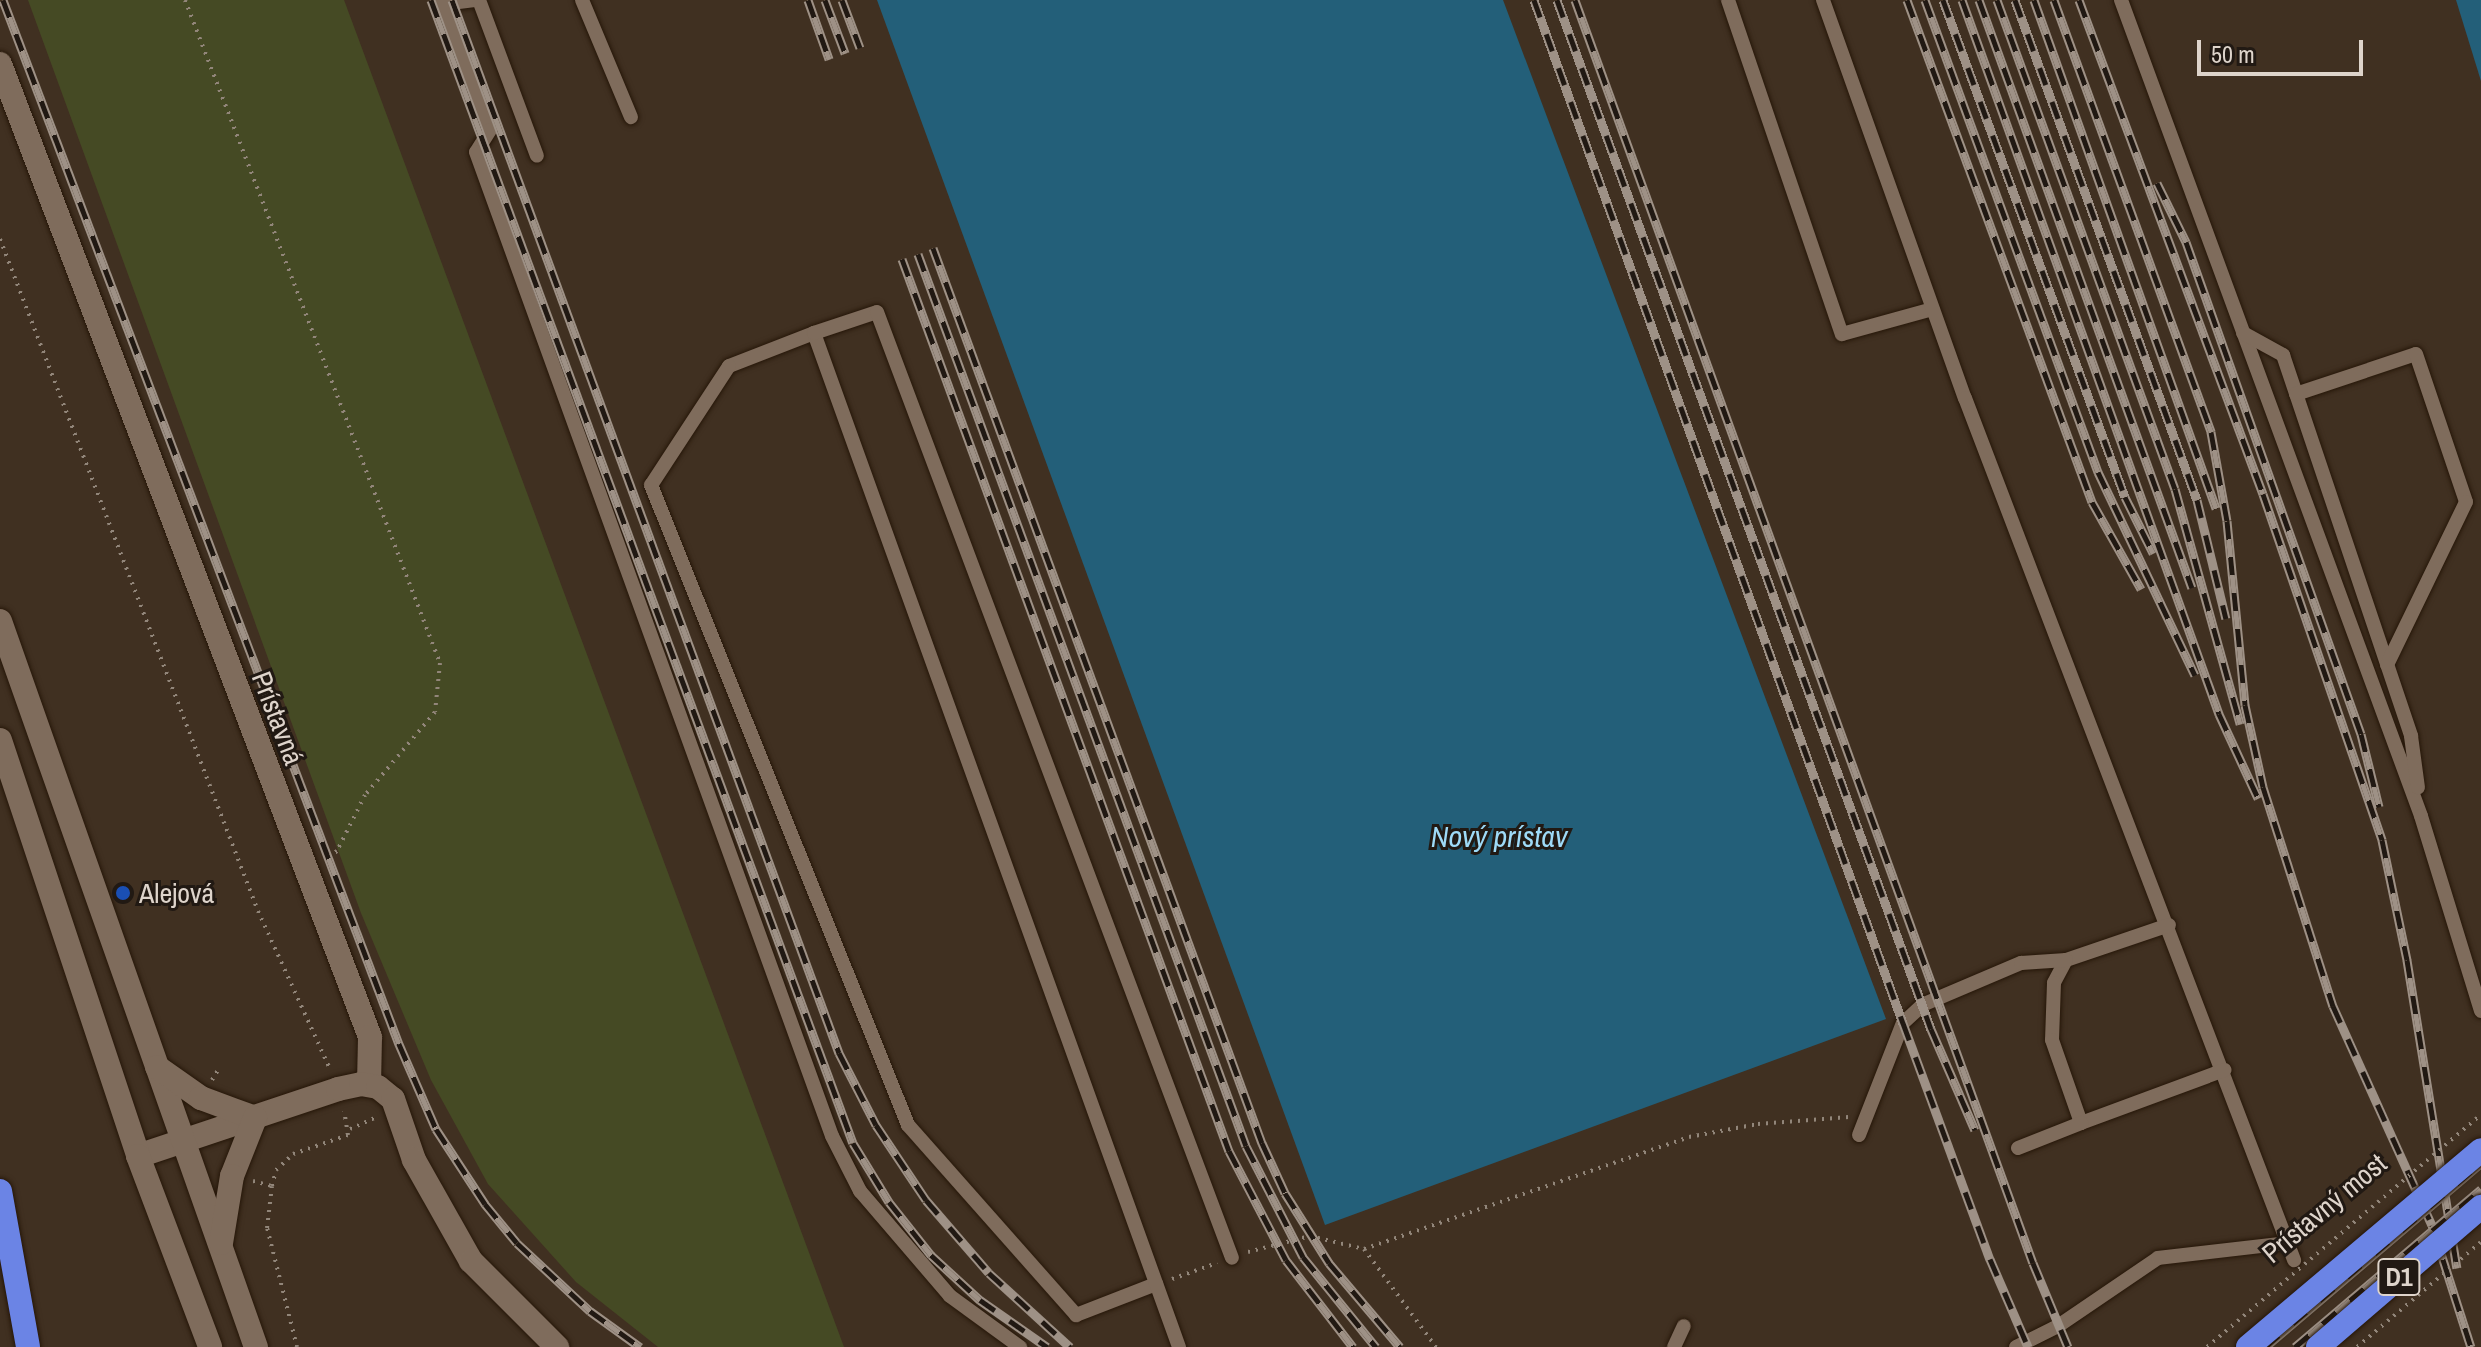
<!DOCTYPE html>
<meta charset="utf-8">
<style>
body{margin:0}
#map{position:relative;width:2481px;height:1347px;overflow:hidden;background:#403021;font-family:"Archivo Narrow",sans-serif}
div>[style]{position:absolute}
.green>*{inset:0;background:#454a24}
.water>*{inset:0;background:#235f79}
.path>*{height:4px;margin-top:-2px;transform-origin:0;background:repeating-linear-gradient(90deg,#92867a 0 2px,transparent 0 8px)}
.roads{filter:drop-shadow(0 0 2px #261709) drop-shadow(0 0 2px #261709)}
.service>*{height:14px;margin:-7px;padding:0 7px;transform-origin:7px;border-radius:7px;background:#7f6c5c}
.minor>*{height:24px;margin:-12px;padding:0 12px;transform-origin:12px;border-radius:12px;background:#7f6c5c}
.secondary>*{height:24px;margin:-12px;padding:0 12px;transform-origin:12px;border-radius:12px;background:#7f6c5c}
.motorway>*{height:24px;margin:-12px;padding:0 12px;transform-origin:12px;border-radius:12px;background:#6b84e5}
.rail>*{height:9px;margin-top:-4.5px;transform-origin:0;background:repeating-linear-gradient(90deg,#211913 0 18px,#9e9186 0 36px);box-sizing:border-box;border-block:2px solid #9e9186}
.path-bridge>*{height:4px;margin-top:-2px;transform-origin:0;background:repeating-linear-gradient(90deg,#92867a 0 2px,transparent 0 8px)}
.bridges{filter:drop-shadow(0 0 2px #261709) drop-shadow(0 0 2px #261709)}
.motorway-bridge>*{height:24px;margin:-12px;padding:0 12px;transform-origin:12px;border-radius:12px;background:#6b84e5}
.dots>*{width:22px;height:22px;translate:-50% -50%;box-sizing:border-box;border:4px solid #211913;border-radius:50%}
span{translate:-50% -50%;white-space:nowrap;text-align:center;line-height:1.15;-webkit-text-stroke:6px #211913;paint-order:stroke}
.shield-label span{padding:2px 6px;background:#211913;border:2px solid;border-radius:6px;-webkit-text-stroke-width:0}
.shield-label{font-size:26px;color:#ded4cb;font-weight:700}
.street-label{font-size:28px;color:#ded4cb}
.poi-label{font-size:28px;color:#ded4cb}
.left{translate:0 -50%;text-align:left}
.water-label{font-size:30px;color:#9edaf7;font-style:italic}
.scale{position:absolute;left:2197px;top:40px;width:166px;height:36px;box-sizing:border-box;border:4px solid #ded4cb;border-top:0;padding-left:10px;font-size:24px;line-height:28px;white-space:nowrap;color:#ded4cb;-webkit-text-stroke:6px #211913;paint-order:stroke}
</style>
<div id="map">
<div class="green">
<i style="clip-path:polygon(28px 0,344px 0,844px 1347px,658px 1347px,576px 1282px,488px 1184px,431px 1080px,361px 913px)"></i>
</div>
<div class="water">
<i style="clip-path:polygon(877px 0,1503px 0,1886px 1019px,1325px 1225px)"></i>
<i style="clip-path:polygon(2456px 0,2481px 0,2481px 81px)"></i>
</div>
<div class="path">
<i style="left:185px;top:0;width:710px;rotate:68.96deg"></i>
<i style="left:440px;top:663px;width:49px;rotate:95.8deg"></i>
<i style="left:435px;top:712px;width:109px;rotate:130.1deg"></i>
<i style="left:365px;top:795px;width:63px;rotate:116.6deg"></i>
<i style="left:337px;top:851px;width:12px;rotate:145deg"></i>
<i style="left:0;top:239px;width:720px;rotate:69deg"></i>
<i style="left:258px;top:911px;width:174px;rotate:65.5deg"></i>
<i style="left:212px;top:1080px;width:12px;rotate:-59deg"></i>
<i style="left:350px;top:1129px;width:30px;rotate:-24deg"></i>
<i style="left:253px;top:1181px;width:20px;rotate:15deg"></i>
<i style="left:1364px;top:1249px;width:344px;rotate:-19deg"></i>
<i style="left:1689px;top:1137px;width:70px;rotate:-10.7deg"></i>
<i style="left:1758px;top:1124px;width:91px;rotate:-4.4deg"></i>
<i style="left:1248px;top:1252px;width:64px;rotate:-14.5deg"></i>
<i style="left:1310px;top:1236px;width:56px;rotate:13.5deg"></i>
<i style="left:1364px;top:1249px;width:122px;rotate:53.7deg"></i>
<i style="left:1172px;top:1279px;width:48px;rotate:-19.6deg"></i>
<i style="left:297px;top:1347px;width:123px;rotate:-104.1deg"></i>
<i style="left:267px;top:1228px;width:42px;rotate:-83.2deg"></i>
<i style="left:272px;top:1186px;width:16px;rotate:-76deg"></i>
<i style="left:276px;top:1170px;width:23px;rotate:-43deg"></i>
<i style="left:293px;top:1154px;width:58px;rotate:-19.1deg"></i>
<i style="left:348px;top:1135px;width:24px;rotate:-99deg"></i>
</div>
<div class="roads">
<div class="service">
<i style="left:442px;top:0;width:4px;rotate:76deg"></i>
<i style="left:443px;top:4px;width:34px;rotate:-7deg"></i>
<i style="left:479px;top:0;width:166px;rotate:69.6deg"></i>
<i style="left:582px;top:0;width:127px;rotate:67.3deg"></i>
<i style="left:1728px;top:0;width:353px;rotate:71.2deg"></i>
<i style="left:1842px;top:334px;width:94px;rotate:-15.4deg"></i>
<i style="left:1823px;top:0;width:423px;rotate:70.4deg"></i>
<i style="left:1965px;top:398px;width:923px;rotate:69.11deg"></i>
<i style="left:2121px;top:0;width:869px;rotate:69.81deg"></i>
<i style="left:2421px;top:816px;width:204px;rotate:72.9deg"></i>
<i style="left:443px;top:4px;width:134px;rotate:69.5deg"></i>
<i style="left:490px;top:130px;width:26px;rotate:122deg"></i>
<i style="left:476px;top:152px;width:1046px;rotate:70.11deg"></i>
<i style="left:832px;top:1136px;width:62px;rotate:63deg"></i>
<i style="left:860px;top:1191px;width:138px;rotate:49.4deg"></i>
<i style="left:950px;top:1296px;width:87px;rotate:36.1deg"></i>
<i style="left:814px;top:333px;width:91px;rotate:158.8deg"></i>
<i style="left:729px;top:366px;width:142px;rotate:123.2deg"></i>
<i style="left:651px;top:485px;width:690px;rotate:68.12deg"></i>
<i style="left:908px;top:1125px;width:254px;rotate:48.5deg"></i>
<i style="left:1076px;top:1315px;width:86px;rotate:-21.2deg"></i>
<i style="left:2243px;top:333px;width:46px;rotate:28.8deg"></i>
<i style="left:2283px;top:355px;width:402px;rotate:71.4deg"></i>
<i style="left:2411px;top:736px;width:52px;rotate:82.3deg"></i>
<i style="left:2296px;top:394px;width:126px;rotate:-18.4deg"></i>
<i style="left:2416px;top:354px;width:156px;rotate:71.3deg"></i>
<i style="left:2466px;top:502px;width:181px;rotate:115.9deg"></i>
<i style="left:2169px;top:925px;width:109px;rotate:161.2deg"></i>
<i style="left:2066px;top:960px;width:26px;rotate:118deg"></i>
<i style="left:2054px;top:983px;width:57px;rotate:92deg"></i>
<i style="left:2052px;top:1040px;width:88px;rotate:70.7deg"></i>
<i style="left:2081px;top:1123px;width:153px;rotate:-20.3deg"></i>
<i style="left:1859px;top:1135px;width:120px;rotate:-68.6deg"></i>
<i style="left:1903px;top:1023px;width:26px;rotate:-43deg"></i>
<i style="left:1922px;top:1005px;width:108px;rotate:-23deg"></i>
<i style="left:2021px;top:963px;width:45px;rotate:-3.8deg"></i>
<i style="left:2018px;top:1148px;width:68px;rotate:-21.6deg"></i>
<i style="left:1179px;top:1347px;width:1078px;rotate:-109.8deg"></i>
<i style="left:814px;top:333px;width:66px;rotate:-18.4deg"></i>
<i style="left:877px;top:312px;width:1010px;rotate:69.43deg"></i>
<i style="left:1674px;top:1347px;width:23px;rotate:-65deg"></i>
<i style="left:2016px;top:1347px;width:47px;rotate:-26.6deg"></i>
<i style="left:2058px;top:1326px;width:121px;rotate:-34.2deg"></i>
<i style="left:2158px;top:1258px;width:131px;rotate:-6.6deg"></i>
</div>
<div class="minor">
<i style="left:0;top:64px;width:1041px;rotate:69.18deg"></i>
<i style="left:370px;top:1037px;width:47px;rotate:91.2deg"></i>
<i style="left:138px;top:1156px;width:211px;rotate:-18.5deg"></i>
<i style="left:338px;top:1089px;width:24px;rotate:-12deg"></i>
<i style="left:361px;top:1084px;width:17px;rotate:10deg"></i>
<i style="left:378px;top:1087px;width:19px;rotate:39deg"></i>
<i style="left:393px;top:1099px;width:65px;rotate:71deg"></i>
<i style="left:414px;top:1160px;width:116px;rotate:60.6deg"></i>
<i style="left:471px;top:1261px;width:122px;rotate:45deg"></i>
</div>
<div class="secondary">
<i style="left:0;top:621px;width:770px;rotate:70.58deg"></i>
<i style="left:0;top:740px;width:438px;rotate:71.6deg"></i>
<i style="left:138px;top:1156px;width:204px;rotate:69.3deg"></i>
<i style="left:157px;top:1067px;width:54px;rotate:35.2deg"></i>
<i style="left:201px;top:1098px;width:58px;rotate:20.3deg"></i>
<i style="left:255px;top:1118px;width:62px;rotate:111.6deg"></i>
<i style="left:232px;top:1176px;width:68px;rotate:99.3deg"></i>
</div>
<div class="motorway">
<i style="left:0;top:1191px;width:158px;rotate:79.8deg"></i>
</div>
</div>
<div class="rail">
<i style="left:3px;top:0;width:1117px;rotate:69.23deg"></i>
<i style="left:399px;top:1044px;width:93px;rotate:66.5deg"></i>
<i style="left:436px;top:1129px;width:90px;rotate:56.8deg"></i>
<i style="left:485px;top:1204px;width:50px;rotate:50.6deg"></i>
<i style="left:517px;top:1243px;width:100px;rotate:43deg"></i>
<i style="left:590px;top:1311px;width:62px;rotate:35.8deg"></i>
<i style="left:431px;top:0;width:1218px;rotate:69.74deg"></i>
<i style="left:853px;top:1143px;width:69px;rotate:58.6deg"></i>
<i style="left:889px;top:1202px;width:68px;rotate:51.6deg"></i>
<i style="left:931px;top:1255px;width:67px;rotate:42.6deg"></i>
<i style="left:980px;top:1300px;width:82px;rotate:35deg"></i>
<i style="left:452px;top:0;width:1122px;rotate:69.82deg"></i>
<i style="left:839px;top:1053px;width:81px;rotate:62.8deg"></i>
<i style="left:876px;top:1125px;width:90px;rotate:56.3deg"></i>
<i style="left:926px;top:1200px;width:96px;rotate:49.2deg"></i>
<i style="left:989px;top:1273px;width:110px;rotate:42.4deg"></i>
<i style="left:808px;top:0;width:63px;rotate:70.4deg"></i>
<i style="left:825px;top:0;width:57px;rotate:69.3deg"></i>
<i style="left:842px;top:0;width:51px;rotate:69.4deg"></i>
<i style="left:1534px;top:0;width:1088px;rotate:70.17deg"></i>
<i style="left:1903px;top:1023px;width:252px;rotate:69.8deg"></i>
<i style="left:1990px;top:1259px;width:96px;rotate:66.6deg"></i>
<i style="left:1557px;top:0;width:1095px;rotate:70.03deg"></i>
<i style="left:1931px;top:1029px;width:110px;rotate:66.5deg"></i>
<i style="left:1575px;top:0;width:1343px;rotate:70.07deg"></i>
<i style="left:2033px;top:1263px;width:91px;rotate:67.4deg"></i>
<i style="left:1907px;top:0;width:535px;rotate:69.77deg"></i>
<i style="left:2092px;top:502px;width:100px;rotate:60.6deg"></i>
<i style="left:1925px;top:0;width:503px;rotate:69.87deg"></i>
<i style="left:2098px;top:472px;width:225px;rotate:64.5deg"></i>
<i style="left:1943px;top:0;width:529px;rotate:69.89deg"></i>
<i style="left:2125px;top:497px;width:63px;rotate:63.4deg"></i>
<i style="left:1962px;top:0;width:759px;rotate:70.2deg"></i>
<i style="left:2219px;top:714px;width:93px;rotate:65.1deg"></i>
<i style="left:1979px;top:0;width:625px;rotate:70.09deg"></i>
<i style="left:1997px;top:0;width:520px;rotate:70deg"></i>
<i style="left:2175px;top:489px;width:244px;rotate:74.5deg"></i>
<i style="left:2015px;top:0;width:532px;rotate:70deg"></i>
<i style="left:2197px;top:500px;width:122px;rotate:76.3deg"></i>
<i style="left:2034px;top:0;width:540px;rotate:70.29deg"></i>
<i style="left:2054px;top:0;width:460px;rotate:70deg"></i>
<i style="left:2211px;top:432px;width:90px;rotate:79.8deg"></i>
<i style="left:2227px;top:521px;width:185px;rotate:84.4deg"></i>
<i style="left:2245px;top:705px;width:84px;rotate:77.6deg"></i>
<i style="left:2263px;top:787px;width:230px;rotate:72.3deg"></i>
<i style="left:2333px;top:1006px;width:240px;rotate:65.7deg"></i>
<i style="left:2432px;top:1225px;width:128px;rotate:72.3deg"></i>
<i style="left:2079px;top:0;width:527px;rotate:69.57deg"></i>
<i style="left:2263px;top:494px;width:366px;rotate:71deg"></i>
<i style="left:2382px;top:840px;width:123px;rotate:78.2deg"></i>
<i style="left:2407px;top:960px;width:312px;rotate:80.8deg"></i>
<i style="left:2157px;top:183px;width:66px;rotate:63.8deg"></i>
<i style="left:2186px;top:242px;width:522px;rotate:70.42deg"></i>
<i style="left:2361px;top:734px;width:75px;rotate:76.1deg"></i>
<i style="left:933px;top:248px;width:954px;rotate:69.82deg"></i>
<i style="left:1262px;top:1143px;width:55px;rotate:65.3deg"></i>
<i style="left:1285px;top:1193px;width:83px;rotate:57.8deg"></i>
<i style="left:1329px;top:1263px;width:110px;rotate:49.8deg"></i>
<i style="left:918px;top:254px;width:950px;rotate:69.81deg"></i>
<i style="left:1246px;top:1146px;width:125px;rotate:62.8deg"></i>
<i style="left:1303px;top:1257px;width:116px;rotate:51deg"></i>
<i style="left:902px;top:259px;width:950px;rotate:69.87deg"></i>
<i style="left:1229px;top:1151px;width:123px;rotate:62.4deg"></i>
<i style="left:1286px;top:1260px;width:110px;rotate:52.4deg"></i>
<i style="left:2265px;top:1347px;width:284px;rotate:-40.4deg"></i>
<i style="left:2295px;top:1347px;width:244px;rotate:-40.3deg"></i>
</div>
<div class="path-bridge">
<i style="left:2207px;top:1347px;width:359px;rotate:-40.3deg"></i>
<i style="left:2357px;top:1347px;width:162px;rotate:-40.3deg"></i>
</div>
<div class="bridges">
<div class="motorway-bridge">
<i style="left:2248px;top:1347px;width:305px;rotate:-40.2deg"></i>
<i style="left:2318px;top:1347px;width:215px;rotate:-40.7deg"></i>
</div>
</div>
<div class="dots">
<i style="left:123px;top:893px;background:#1a4fb4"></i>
</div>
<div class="shield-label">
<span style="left:2399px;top:1277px">D1</span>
</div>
<div class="street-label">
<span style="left:278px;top:718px;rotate:69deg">Prístavná</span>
<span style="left:2324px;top:1208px;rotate:-40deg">Prístavný most</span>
</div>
<div class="poi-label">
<span class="left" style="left:139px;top:893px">Alejová</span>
</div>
<div class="water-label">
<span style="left:1499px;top:836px">Nový prístav</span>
</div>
<div class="scale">50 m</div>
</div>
